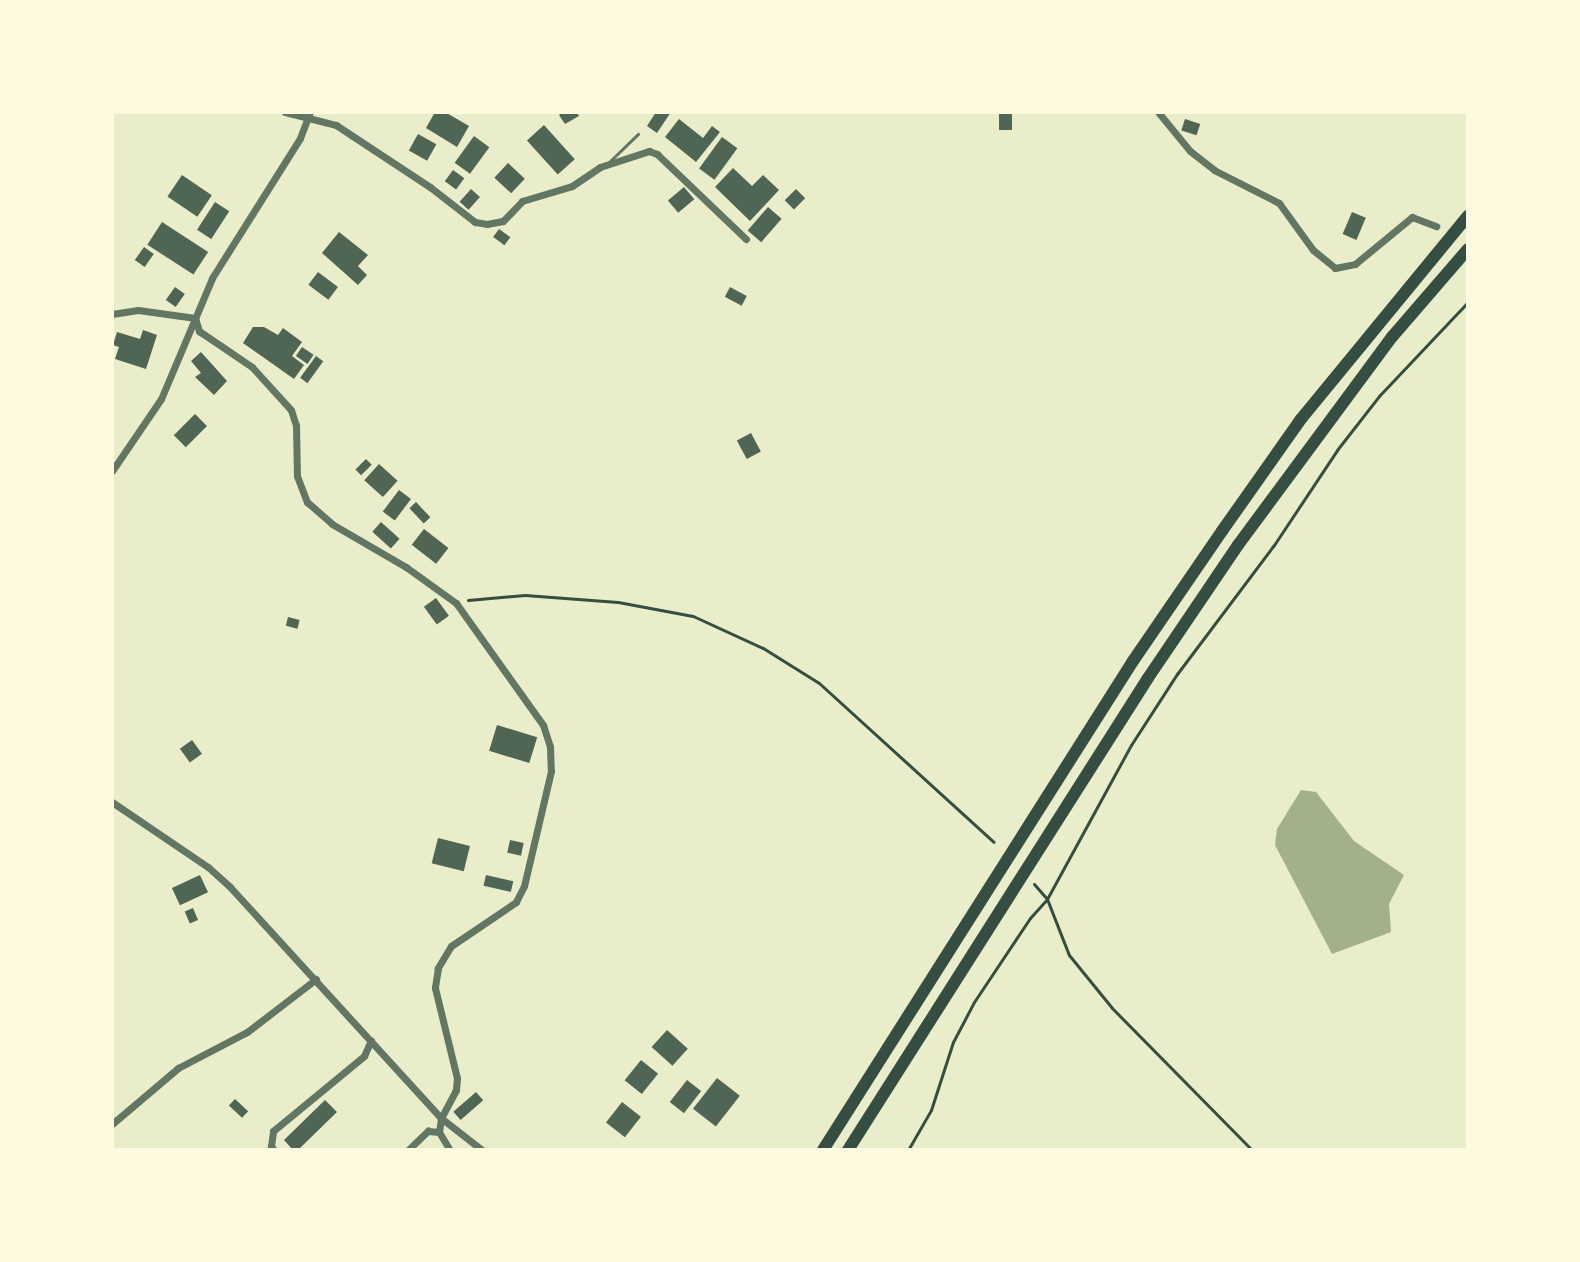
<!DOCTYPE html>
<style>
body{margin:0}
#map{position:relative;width:1580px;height:1262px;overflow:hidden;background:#e9edc9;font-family:"DejaVu Sans",sans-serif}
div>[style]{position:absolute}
.water>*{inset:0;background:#a3b18a}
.building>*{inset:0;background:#4f6655;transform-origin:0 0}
.path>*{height:3px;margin:-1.5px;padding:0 1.5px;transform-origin:1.5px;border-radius:1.5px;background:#344e41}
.service>*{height:3px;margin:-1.5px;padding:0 1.5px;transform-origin:1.5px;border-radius:1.5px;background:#617663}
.minor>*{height:7px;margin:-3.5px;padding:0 3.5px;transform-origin:3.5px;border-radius:3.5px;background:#617663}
.motorway>*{height:12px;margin:-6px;padding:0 6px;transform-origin:6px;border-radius:6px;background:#344e41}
span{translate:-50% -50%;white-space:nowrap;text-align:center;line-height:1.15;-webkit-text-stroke:6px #fefae0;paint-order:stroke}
.frame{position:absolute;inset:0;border:114px solid #fefae0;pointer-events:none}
</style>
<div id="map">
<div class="water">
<i style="clip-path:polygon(1301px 790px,1316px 792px,1354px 841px,1404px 875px,1389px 904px,1391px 932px,1332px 954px,1275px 845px,1277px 829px)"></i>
</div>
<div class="building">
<i style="clip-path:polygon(435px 112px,445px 112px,469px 126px,457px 147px,426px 128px)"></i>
<i style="clip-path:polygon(563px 112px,577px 112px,579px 116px,565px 124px,559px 115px)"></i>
<i style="clip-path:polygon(656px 112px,671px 112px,657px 133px,647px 126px)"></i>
<i style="left:999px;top:114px;width:13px;height:16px"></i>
<i style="clip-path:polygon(679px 119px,703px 138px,712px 126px,720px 132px,696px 162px,665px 137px)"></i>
<i style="left:1185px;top:119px;width:16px;height:12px;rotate:18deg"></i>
<i style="left:544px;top:125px;width:46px;height:23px;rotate:48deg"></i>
<i style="left:418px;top:134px;width:21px;height:19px;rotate:29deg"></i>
<i style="left:474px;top:136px;width:19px;height:33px;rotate:36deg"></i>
<i style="left:722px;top:137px;width:19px;height:39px;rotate:36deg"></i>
<i style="left:508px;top:163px;width:23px;height:20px;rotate:43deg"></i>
<i style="clip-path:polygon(733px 168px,752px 186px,763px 175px,779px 190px,750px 221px,715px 187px)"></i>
<i style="left:453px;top:170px;width:14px;height:14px;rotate:36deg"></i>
<i style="left:182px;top:175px;width:36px;height:26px;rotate:34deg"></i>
<i style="left:684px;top:187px;width:16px;height:21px;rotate:50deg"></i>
<i style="left:471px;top:189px;width:12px;height:17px;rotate:42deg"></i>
<i style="left:796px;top:189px;width:13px;height:16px;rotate:45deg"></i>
<i style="left:215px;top:202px;width:17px;height:33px;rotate:33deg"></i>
<i style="left:768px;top:207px;width:18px;height:31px;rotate:41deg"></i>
<i style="left:1352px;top:212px;width:15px;height:24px;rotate:23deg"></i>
<i style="left:162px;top:222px;width:55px;height:27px;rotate:33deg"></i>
<i style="left:499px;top:229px;width:14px;height:10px;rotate:36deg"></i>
<i style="clip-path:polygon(339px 232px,368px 255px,358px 266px,367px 275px,358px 285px,322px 253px)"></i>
<i style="left:144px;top:247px;width:12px;height:16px;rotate:35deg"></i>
<i style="left:318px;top:272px;width:25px;height:16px;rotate:37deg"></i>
<i style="left:175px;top:287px;width:12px;height:16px;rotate:35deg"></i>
<i style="left:730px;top:287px;width:19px;height:11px;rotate:28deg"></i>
<i style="clip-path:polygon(253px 327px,264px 327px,278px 335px,283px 328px,302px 342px,292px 356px,304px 365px,294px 379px,243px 343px)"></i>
<i style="clip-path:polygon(143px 330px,157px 335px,146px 369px,115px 359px,119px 347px,113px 345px,117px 332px,140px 339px)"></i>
<i style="left:302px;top:347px;width:14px;height:11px;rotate:34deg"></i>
<i style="clip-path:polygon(201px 352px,227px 381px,214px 395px,195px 377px,201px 373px,191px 361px)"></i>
<i style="left:316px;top:356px;width:9px;height:27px;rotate:36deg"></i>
<i style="left:195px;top:414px;width:17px;height:30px;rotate:45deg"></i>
<i style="left:751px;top:433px;width:21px;height:16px;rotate:62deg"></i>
<i style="left:366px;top:459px;width:8px;height:15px;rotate:45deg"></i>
<i style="left:379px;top:464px;width:25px;height:22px;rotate:42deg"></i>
<i style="left:399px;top:490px;width:15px;height:27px;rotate:37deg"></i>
<i style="left:416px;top:502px;width:21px;height:9px;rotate:47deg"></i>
<i style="left:381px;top:522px;width:25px;height:13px;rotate:42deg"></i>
<i style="left:424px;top:529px;width:31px;height:20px;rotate:38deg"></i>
<i style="left:436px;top:598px;width:22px;height:15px;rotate:54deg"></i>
<i style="left:288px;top:617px;width:12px;height:9px;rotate:14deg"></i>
<i style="left:497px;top:725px;width:42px;height:27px;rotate:17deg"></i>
<i style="left:192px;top:740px;width:17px;height:15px;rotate:54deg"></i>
<i style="left:438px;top:838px;width:33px;height:26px;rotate:14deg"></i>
<i style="left:510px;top:840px;width:14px;height:13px;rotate:12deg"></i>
<i style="left:200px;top:875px;width:19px;height:31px;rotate:65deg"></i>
<i style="left:486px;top:875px;width:28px;height:11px;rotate:13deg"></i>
<i style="left:193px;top:908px;width:13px;height:9px;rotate:67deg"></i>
<i style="left:667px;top:1030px;width:28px;height:23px;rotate:42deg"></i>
<i style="left:641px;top:1060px;width:22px;height:26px;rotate:39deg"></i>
<i style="left:717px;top:1078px;width:29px;height:39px;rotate:38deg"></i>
<i style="left:687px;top:1080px;width:18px;height:28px;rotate:38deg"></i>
<i style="left:476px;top:1092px;width:11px;height:30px;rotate:49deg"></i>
<i style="left:235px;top:1099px;width:18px;height:9px;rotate:43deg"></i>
<i style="clip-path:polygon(325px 1100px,337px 1112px,298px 1150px,293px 1150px,284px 1140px)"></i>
<i style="left:622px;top:1102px;width:24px;height:26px;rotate:38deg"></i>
</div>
<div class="path">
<i style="left:468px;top:600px;width:57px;rotate:-5deg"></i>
<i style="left:525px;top:595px;width:93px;rotate:4.3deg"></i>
<i style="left:618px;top:602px;width:76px;rotate:10.6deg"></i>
<i style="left:693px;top:616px;width:77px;rotate:24.6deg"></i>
<i style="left:763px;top:648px;width:66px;rotate:32deg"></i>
<i style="left:819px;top:683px;width:236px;rotate:42.3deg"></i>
<i style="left:1034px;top:884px;width:20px;rotate:49deg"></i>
<i style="left:1047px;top:899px;width:60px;rotate:68.6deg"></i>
<i style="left:1069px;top:955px;width:68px;rotate:50.9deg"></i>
<i style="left:1112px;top:1008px;width:199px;rotate:45.4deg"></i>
<i style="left:908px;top:1150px;width:46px;rotate:-60.1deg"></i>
<i style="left:931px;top:1110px;width:71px;rotate:-72.1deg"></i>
<i style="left:953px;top:1042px;width:45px;rotate:-62.3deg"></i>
<i style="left:974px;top:1002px;width:101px;rotate:-56.3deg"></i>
<i style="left:1030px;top:918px;width:25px;rotate:-48deg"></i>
<i style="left:1047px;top:899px;width:175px;rotate:-61.4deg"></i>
<i style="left:1131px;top:745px;width:85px;rotate:-57.1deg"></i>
<i style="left:1177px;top:674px;width:161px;rotate:-53.1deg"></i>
<i style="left:1274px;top:545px;width:114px;rotate:-56.4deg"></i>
<i style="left:1337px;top:450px;width:68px;rotate:-52.1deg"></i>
<i style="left:1379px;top:396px;width:129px;rotate:-46.6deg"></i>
</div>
<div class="service">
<i style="left:610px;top:161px;width:39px;rotate:-44deg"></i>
</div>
<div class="minor">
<i style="left:285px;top:112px;width:53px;rotate:14.3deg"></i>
<i style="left:336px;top:125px;width:113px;rotate:33.4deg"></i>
<i style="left:430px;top:187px;width:57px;rotate:37.9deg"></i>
<i style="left:475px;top:222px;width:12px;rotate:9deg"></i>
<i style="left:487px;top:224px;width:16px;rotate:-11deg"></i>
<i style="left:503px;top:221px;width:28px;rotate:-46deg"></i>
<i style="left:522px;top:201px;width:52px;rotate:-16.7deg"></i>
<i style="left:572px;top:186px;width:34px;rotate:-34deg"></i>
<i style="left:600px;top:167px;width:52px;rotate:-18.1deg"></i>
<i style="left:649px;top:151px;width:9px;rotate:21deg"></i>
<i style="left:657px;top:154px;width:123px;rotate:43.7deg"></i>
<i style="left:1158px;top:112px;width:50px;rotate:50.6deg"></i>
<i style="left:1190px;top:151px;width:31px;rotate:38deg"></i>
<i style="left:1214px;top:170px;width:73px;rotate:26.9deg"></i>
<i style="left:1279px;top:203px;width:58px;rotate:54.1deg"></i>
<i style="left:1313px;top:250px;width:28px;rotate:39deg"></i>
<i style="left:1335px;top:268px;width:20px;rotate:-11deg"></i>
<i style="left:1355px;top:264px;width:74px;rotate:-39.5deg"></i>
<i style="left:1412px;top:217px;width:26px;rotate:21deg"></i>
<i style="left:112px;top:314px;width:26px;rotate:-9deg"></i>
<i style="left:138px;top:310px;width:58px;rotate:8deg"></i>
<i style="left:195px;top:318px;width:14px;rotate:73deg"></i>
<i style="left:199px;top:331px;width:64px;rotate:34.2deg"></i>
<i style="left:252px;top:367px;width:58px;rotate:47.8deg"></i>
<i style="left:291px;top:410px;width:16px;rotate:72deg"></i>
<i style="left:296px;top:425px;width:51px;rotate:88.9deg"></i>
<i style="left:297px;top:476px;width:28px;rotate:69deg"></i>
<i style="left:307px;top:502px;width:33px;rotate:41deg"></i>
<i style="left:332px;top:524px;width:86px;rotate:30.2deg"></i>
<i style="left:406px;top:567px;width:62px;rotate:35.8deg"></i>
<i style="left:456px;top:603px;width:150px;rotate:54.5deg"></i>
<i style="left:543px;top:725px;width:23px;rotate:72deg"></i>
<i style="left:550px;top:747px;width:24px;rotate:88deg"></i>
<i style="left:551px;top:771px;width:118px;rotate:103.2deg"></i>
<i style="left:524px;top:886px;width:18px;rotate:117deg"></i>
<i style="left:516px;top:902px;width:78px;rotate:145.9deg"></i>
<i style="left:451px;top:946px;width:26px;rotate:121deg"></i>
<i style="left:438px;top:968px;width:20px;rotate:99deg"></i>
<i style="left:435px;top:988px;width:93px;rotate:76.3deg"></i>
<i style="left:457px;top:1078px;width:12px;rotate:95deg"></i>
<i style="left:456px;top:1090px;width:32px;rotate:118deg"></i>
<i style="left:441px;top:1118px;width:14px;rotate:98deg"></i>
<i style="left:439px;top:1132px;width:21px;rotate:59deg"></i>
<i style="left:112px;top:471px;width:87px;rotate:-55.8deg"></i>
<i style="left:161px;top:399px;width:131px;rotate:-67.1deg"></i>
<i style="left:212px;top:278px;width:165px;rotate:-57.8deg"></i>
<i style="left:300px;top:138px;width:28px;rotate:-69deg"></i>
<i style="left:112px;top:802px;width:116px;rotate:34.1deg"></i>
<i style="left:208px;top:867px;width:30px;rotate:42deg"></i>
<i style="left:230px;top:887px;width:313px;rotate:47.6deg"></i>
<i style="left:441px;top:1118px;width:52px;rotate:38deg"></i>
<i style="left:112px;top:1124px;width:87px;rotate:-40.3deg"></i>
<i style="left:178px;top:1068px;width:78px;rotate:-27.6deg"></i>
<i style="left:247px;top:1032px;width:87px;rotate:-37.5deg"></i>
<i style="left:274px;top:1150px;width:5px;rotate:-127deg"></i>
<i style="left:271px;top:1146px;width:15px;rotate:-82deg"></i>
<i style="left:273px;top:1131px;width:118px;rotate:-39.5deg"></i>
<i style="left:364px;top:1056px;width:17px;rotate:-66deg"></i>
<i style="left:408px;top:1150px;width:28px;rotate:-44deg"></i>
<i style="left:428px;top:1131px;width:11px;rotate:5deg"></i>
</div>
<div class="motorway">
<i style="left:823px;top:1150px;width:579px;rotate:-57.63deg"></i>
<i style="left:1133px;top:661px;width:158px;rotate:-55.6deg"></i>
<i style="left:1222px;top:531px;width:137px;rotate:-54.8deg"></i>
<i style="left:1301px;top:419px;width:263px;rotate:-50.6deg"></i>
<i style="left:848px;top:1150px;width:559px;rotate:-57.56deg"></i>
<i style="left:1148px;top:678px;width:161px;rotate:-55.9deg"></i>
<i style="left:1238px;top:545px;width:259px;rotate:-53.5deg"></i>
<i style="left:1392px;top:337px;width:116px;rotate:-49.2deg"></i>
</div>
<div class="frame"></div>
</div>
